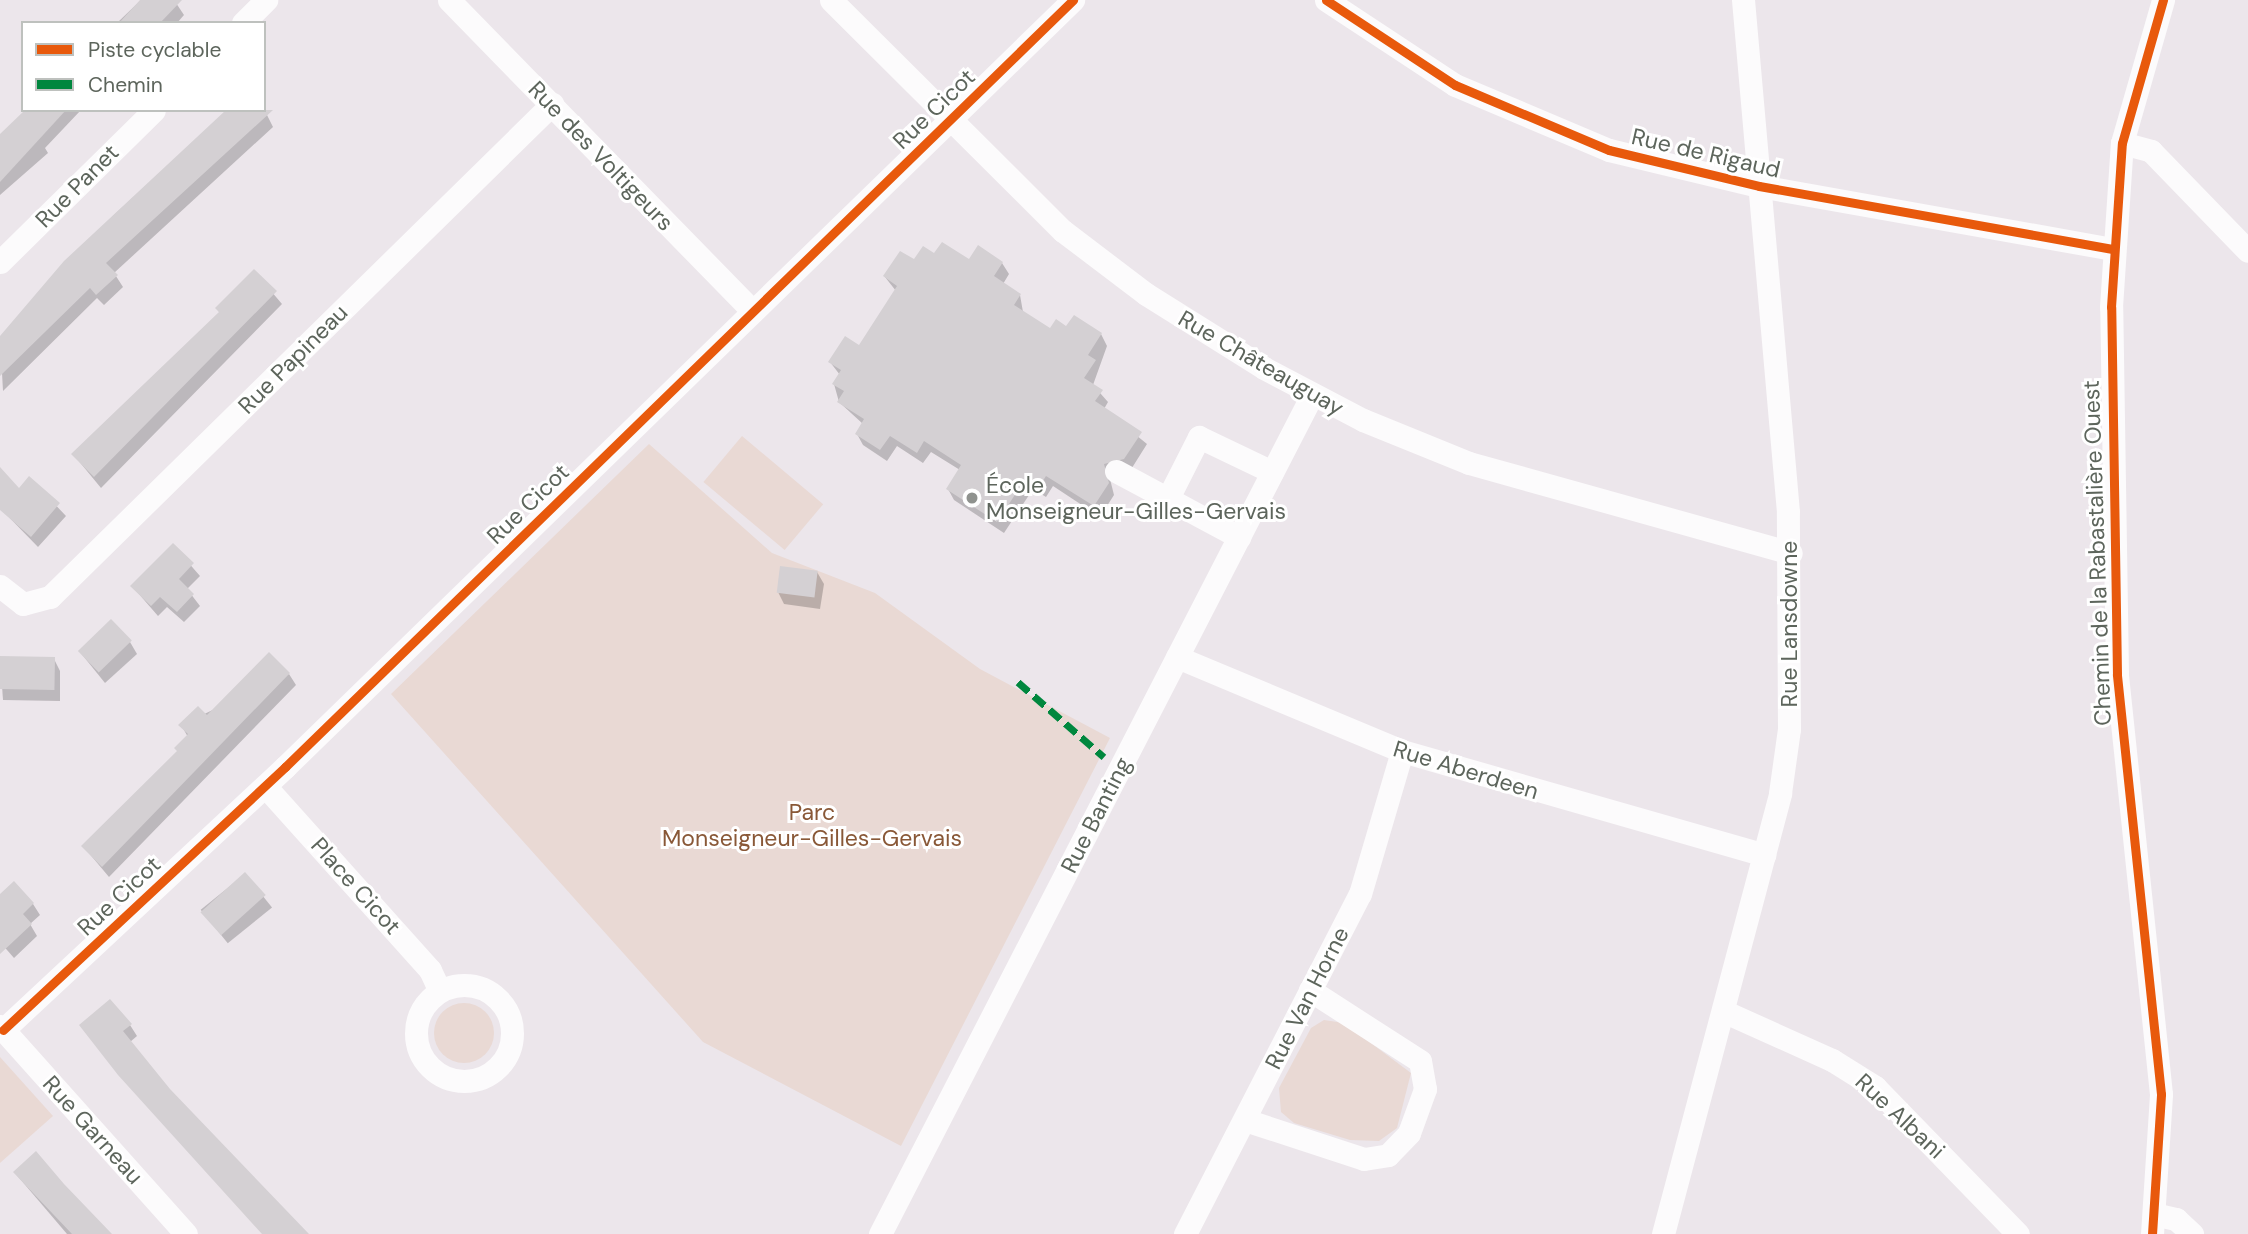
<!DOCTYPE html>
<meta charset="utf-8">
<style>
body{margin:0}
#map{position:relative;width:2248px;height:1234px;overflow:hidden;background:#ece6eb;font-family:"DM Sans",sans-serif}
div>[style]{position:absolute}
.green>*{inset:0;background:#e9d9d4;transform-origin:0 0}
.round{border-radius:50%}
.shadow>*{inset:0;background:#0003;transform-origin:0 0}
.building>*{inset:0;background:#d4d0d3;transform-origin:0 0}
.minor>*{height:23px;margin:-11.5px;padding:0 11.5px;transform-origin:11.5px;border-radius:11.5px;background:#fcfbfc}
.minor>.ring{margin:-11.5px;padding:0;box-sizing:content-box;background:none;border:23px solid #fcfbfc;border-radius:50%}
.quiet>*{height:7px;margin-top:-3.5px;transform-origin:0;background:repeating-linear-gradient(90deg,#00873e 0 14px,transparent 0 21px)}
.cycleway>*{height:9px;margin:-4.5px;padding:0 4.5px;transform-origin:4.5px;border-radius:4.5px;background:#e8590c}
.dots>*{width:19px;height:19px;translate:-50% -50%;box-sizing:border-box;border:4px solid #fff;border-radius:50%}
span{translate:-50% -50%;white-space:nowrap;text-align:center;line-height:1.15;-webkit-text-stroke:6px #fff;paint-order:stroke}
.street-label{font-size:23px;color:#5d655c}
.poi-label{font-size:23px;color:#5d655c}
.left{translate:0 -50%;text-align:left}
.park-label{font-size:23px;color:#895837}
.legend{position:absolute;left:21px;top:21px;width:245px;height:91px;box-sizing:border-box;background:#fff;border:2px solid #bec1be;margin:0;padding:9px 12px;list-style:none;font-size:21px;color:#5d655c}
.legend li{display:flex;align-items:center;gap:14px;height:35px}
.legend b{width:35px;border:2px solid #bec1be}
</style>
<div id="map">
<div class="green">
<i style="left:742px;top:436px;width:106px;height:60px;rotate:40deg"></i>
<i style="clip-path:polygon(649px 444px,772px 553px,875px 593px,980px 669px,1110px 738px,901px 1146px,703px 1042px,391px 694px)"></i>
<i class="round" style="left:434px;top:1003px;width:60px;height:60px"></i>
<i style="clip-path:polygon(1324px 1020px,1344px 1023px,1411px 1073px,1397px 1128px,1379px 1141px,1350px 1140px,1294px 1123px,1281px 1112px,1279px 1088px,1311px 1028px)"></i>
<i style="clip-path:polygon(0 1057px,53px 1116px,0 1163px)"></i>
</div>
<div class="shadow">
<i style="clip-path:polygon(141px 0,174px 0,184px 15px,177px 23px,117px 23px)"></i>
<i style="clip-path:polygon(27px 110px,81px 110px,45px 148px,48px 153px,0 195px,0 136px)"></i>
<i style="clip-path:polygon(228px 110px,267px 115px,273px 127px,114px 273px,123px 287px,104px 305px,97px 298px,3px 391px,0 337px,114px 215px)"></i>
<i style="clip-path:polygon(935px 256px,1002px 263px,1009px 274px,1003px 284px,1020px 295px,1023px 312px,1051px 330px,1101px 334px,1107px 346px,1093px 385px,1108px 402px,1104px 409px,1147px 444px,1130px 471px,1109px 475px,1114px 495px,1100px 517px,1053px 486px,1046px 497px,1033px 489px,1004px 533px,954px 500px,948px 489px,960px 470px,931px 452px,923px 463px,897px 446px,887px 461px,863px 445px,857px 434px,863px 424px,839px 402px,834px 384px,840px 375px,830px 362px,859px 347px,896px 291px,885px 277px)"></i>
<i style="clip-path:polygon(254px 271px,282px 304px,101px 488px,73px 454px,220px 313px,217px 309px)"></i>
<i style="clip-path:polygon(0 470px,20px 491px,30px 478px,66px 516px,38px 547px,0 508px)"></i>
<i style="clip-path:polygon(173px 545px,200px 576px,187px 589px,200px 606px,184px 622px,167px 607px,158px 616px,132px 586px)"></i>
<i style="clip-path:polygon(817px 572px,824px 584px,820px 609px,784px 604px,778px 592px)"></i>
<i style="clip-path:polygon(130px 642px,137px 654px,105px 683px,80px 652px)"></i>
<i style="clip-path:polygon(0 658px,54px 659px,60px 671px,60px 701px,3px 700px)"></i>
<i style="clip-path:polygon(289px 674px,296px 685px,109px 877px,83px 846px,179px 753px,188px 737px,181px 725px)"></i>
<i style="left:245px;top:874px;width:43px;height:57px;rotate:51deg"></i>
<i style="clip-path:polygon(0 897px,33px 904px,40px 915px,30px 924px,37px 936px,14px 958px,0 942px)"></i>
<i style="clip-path:polygon(82px 1025px,130px 1025px,137px 1036px,130px 1042px,169px 1091px,305px 1234px,263px 1234px)"></i>
<i style="clip-path:polygon(15px 1173px,109px 1234px,67px 1234px)"></i>
</div>
<div class="building">
<i style="clip-path:polygon(140px 0,182px 0,160px 23px,119px 23px)"></i>
<i style="clip-path:polygon(25px 110px,66px 110px,0 182px,0 134px)"></i>
<i style="clip-path:polygon(226px 110px,273px 110px,106px 263px,118px 275px,96px 295px,90px 288px,0 376px,0 336px,64px 261px)"></i>
<i style="clip-path:polygon(942px 242px,969px 259px,978px 245px,1003px 262px,994px 276px,1021px 294px,1014px 305px,1050px 328px,1056px 319px,1066px 326px,1074px 315px,1102px 333px,1088px 355px,1096px 360px,1084px 378px,1103px 390px,1095px 401px,1142px 432px,1124px 459px,1104px 464px,1109px 483px,1094px 506px,1046px 476px,1039px 487px,1026px 478px,997px 522px,946px 489px,961px 465px,924px 441px,917px 453px,890px 436px,880px 450px,855px 434px,864px 419px,837px 402px,844px 391px,832px 384px,841px 370px,828px 362px,845px 336px,859px 345px,897px 286px,883px 276px,900px 251px,914px 259px,923px 246px,934px 253px)"></i>
<i style="clip-path:polygon(254px 269px,277px 291px,94px 477px,71px 454px,219px 312px,215px 308px)"></i>
<i style="clip-path:polygon(0 467px,19px 488px,29px 476px,60px 503px,31px 537px,0 510px)"></i>
<i style="clip-path:polygon(173px 543px,194px 563px,179px 579px,194px 594px,177px 612px,160px 597px,151px 606px,130px 586px)"></i>
<i style="left:780px;top:566px;width:38px;height:27px;rotate:7deg"></i>
<i style="left:111px;top:619px;width:30px;height:46px;rotate:46deg"></i>
<i style="clip-path:polygon(269px 652px,290px 673px,102px 867px,81px 846px,177px 751px,174px 748px,188px 734px,178px 725px,198px 706px,207px 715px)"></i>
<i style="left:0;top:656px;width:55px;height:33px;rotate:1deg"></i>
<i style="left:245px;top:872px;width:31px;height:60px;rotate:48deg"></i>
<i style="clip-path:polygon(14px 881px,34px 903px,23px 914px,32px 924px,0 954px,0 894px)"></i>
<i style="clip-path:polygon(110px 999px,132px 1024px,123px 1031px,170px 1089px,309px 1234px,262px 1234px,118px 1075px,79px 1025px)"></i>
<i style="clip-path:polygon(36px 1151px,64px 1184px,112px 1234px,72px 1234px,13px 1172px)"></i>
</div>
<div class="minor">
<i style="left:449px;top:0;width:435px;rotate:45.7deg"></i>
<i style="left:831px;top:0;width:327px;rotate:44.9deg"></i>
<i style="left:1063px;top:231px;width:104px;rotate:37.2deg"></i>
<i style="left:1146px;top:294px;width:139px;rotate:32.1deg"></i>
<i style="left:1264px;top:368px;width:112px;rotate:27.7deg"></i>
<i style="left:1363px;top:420px;width:114px;rotate:22.1deg"></i>
<i style="left:1469px;top:463px;width:334px;rotate:15.6deg"></i>
<i style="left:1326px;top:0;width:154px;rotate:33.4deg"></i>
<i style="left:1455px;top:85px;width:167px;rotate:22.9deg"></i>
<i style="left:1609px;top:150px;width:154px;rotate:13.5deg"></i>
<i style="left:1759px;top:186px;width:359px;rotate:10.1deg"></i>
<i style="left:243px;top:23px;width:33px;rotate:-45deg"></i>
<i style="left:2122px;top:143px;width:30px;rotate:15deg"></i>
<i style="left:2151px;top:151px;width:139px;rotate:45.9deg"></i>
<i style="left:0;top:262px;width:216px;rotate:-44.6deg"></i>
<i style="left:1116px;top:471px;width:140px;rotate:28.2deg"></i>
<i style="left:1166px;top:502px;width:73px;rotate:-63.1deg"></i>
<i style="left:1199px;top:437px;width:81px;rotate:25.6deg"></i>
<i style="left:0;top:586px;width:29px;rotate:38deg"></i>
<i style="left:23px;top:604px;width:28px;rotate:-15deg"></i>
<i style="left:50px;top:597px;width:704px;rotate:-44.48deg"></i>
<i style="left:1177px;top:657px;width:244px;rotate:22.7deg"></i>
<i style="left:1402px;top:751px;width:377px;rotate:16deg"></i>
<i style="left:265px;top:786px;width:247px;rotate:48.1deg"></i>
<i style="left:430px;top:970px;width:23px;rotate:65deg"></i>
<i class="ring" style="left:416px;top:985px;width:73px;height:73px"></i>
<i style="left:1723px;top:1011px;width:120px;rotate:24.2deg"></i>
<i style="left:1832px;top:1060px;width:51px;rotate:32.1deg"></i>
<i style="left:1875px;top:1087px;width:205px;rotate:45.8deg"></i>
<i style="left:0;top:1026px;width:279px;rotate:48.2deg"></i>
<i style="left:3px;top:1030px;width:386px;rotate:-43deg"></i>
<i style="left:285px;top:767px;width:1100px;rotate:-44.23deg"></i>
<i style="left:1245px;top:1120px;width:125px;rotate:18.1deg"></i>
<i style="left:1364px;top:1159px;width:24px;rotate:-9deg"></i>
<i style="left:1388px;top:1155px;width:30px;rotate:-46deg"></i>
<i style="left:1409px;top:1133px;width:47px;rotate:-70deg"></i>
<i style="left:1425px;top:1089px;width:28px;rotate:-100deg"></i>
<i style="left:1420px;top:1061px;width:131px;rotate:-147.2deg"></i>
<i style="left:2154px;top:1214px;width:23px;rotate:13deg"></i>
<i style="left:2176px;top:1219px;width:22px;rotate:43deg"></i>
<i style="left:880px;top:1234px;width:944px;rotate:-62.76deg"></i>
<i style="left:1185px;top:1234px;width:382px;rotate:-62.8deg"></i>
<i style="left:1360px;top:894px;width:149px;rotate:-73.6deg"></i>
<i style="left:1663px;top:1234px;width:456px;rotate:-75.1deg"></i>
<i style="left:1780px;top:793px;width:65px;rotate:-82deg"></i>
<i style="left:1789px;top:729px;width:217px;rotate:-90.3deg"></i>
<i style="left:1788px;top:512px;width:514px;rotate:-95.02deg"></i>
<i style="left:2152px;top:1234px;width:140px;rotate:-86.3deg"></i>
<i style="left:2161px;top:1094px;width:422px;rotate:-96deg"></i>
<i style="left:2117px;top:674px;width:367px;rotate:-90.9deg"></i>
<i style="left:2111px;top:307px;width:164px;rotate:-86.2deg"></i>
<i style="left:2122px;top:143px;width:149px;rotate:-74deg"></i>
</div>
<div class="quiet">
<i style="left:1018px;top:682px;width:114px;rotate:41.1deg"></i>
</div>
<div class="cycleway">
<i style="left:1326px;top:0;width:154px;rotate:33.4deg"></i>
<i style="left:1455px;top:85px;width:167px;rotate:22.9deg"></i>
<i style="left:1609px;top:150px;width:154px;rotate:13.5deg"></i>
<i style="left:1759px;top:186px;width:359px;rotate:10.1deg"></i>
<i style="left:3px;top:1030px;width:386px;rotate:-43deg"></i>
<i style="left:285px;top:767px;width:1100px;rotate:-44.23deg"></i>
<i style="left:2152px;top:1234px;width:140px;rotate:-86.3deg"></i>
<i style="left:2161px;top:1094px;width:422px;rotate:-96deg"></i>
<i style="left:2117px;top:674px;width:367px;rotate:-90.9deg"></i>
<i style="left:2111px;top:307px;width:164px;rotate:-86.2deg"></i>
<i style="left:2122px;top:143px;width:149px;rotate:-74deg"></i>
</div>
<div class="dots">
<i style="left:972px;top:498px;background:#8f928e"></i>
</div>
<div class="street-label">
<span style="left:934px;top:109px;rotate:-44deg">Rue Cicot</span>
<span style="left:1706px;top:153px;rotate:13deg">Rue de Rigaud</span>
<span style="left:601px;top:156px;rotate:46deg">Rue des Voltigeurs</span>
<span style="left:77px;top:186px;rotate:-45deg">Rue Panet</span>
<span style="left:293px;top:359px;rotate:-45deg">Rue Papineau</span>
<span style="left:1261px;top:363px;rotate:30deg">Rue Châteauguay</span>
<span style="left:528px;top:504px;rotate:-44deg">Rue Cicot</span>
<span style="left:2097px;top:553px;rotate:-92deg">Chemin de la Rabastalière Ouest</span>
<span style="left:1789px;top:624px;rotate:-90deg">Rue Lansdowne</span>
<span style="left:1466px;top:770px;rotate:17deg">Rue Aberdeen</span>
<span style="left:1096px;top:815px;rotate:-63deg">Rue Banting</span>
<span style="left:356px;top:886px;rotate:48deg">Place Cicot</span>
<span style="left:119px;top:896px;rotate:-43deg">Rue Cicot</span>
<span style="left:1307px;top:998px;rotate:-63deg">Rue Van Horne</span>
<span style="left:1900px;top:1116px;rotate:43deg">Rue Albani</span>
<span style="left:93px;top:1130px;rotate:48deg">Rue Garneau</span>
</div>
<div class="poi-label">
<span class="left" style="left:986px;top:498px">École<br>Monseigneur-Gilles-Gervais</span>
</div>
<div class="park-label">
<span style="left:812px;top:825px">Parc<br>Monseigneur-Gilles-Gervais</span>
</div>
<ul class="legend">
<li><b style="height:9px;background:#e8590c"></b>Piste cyclable</li>
<li><b style="height:9px;background:#00873e"></b>Chemin</li>
</ul>
</div>
